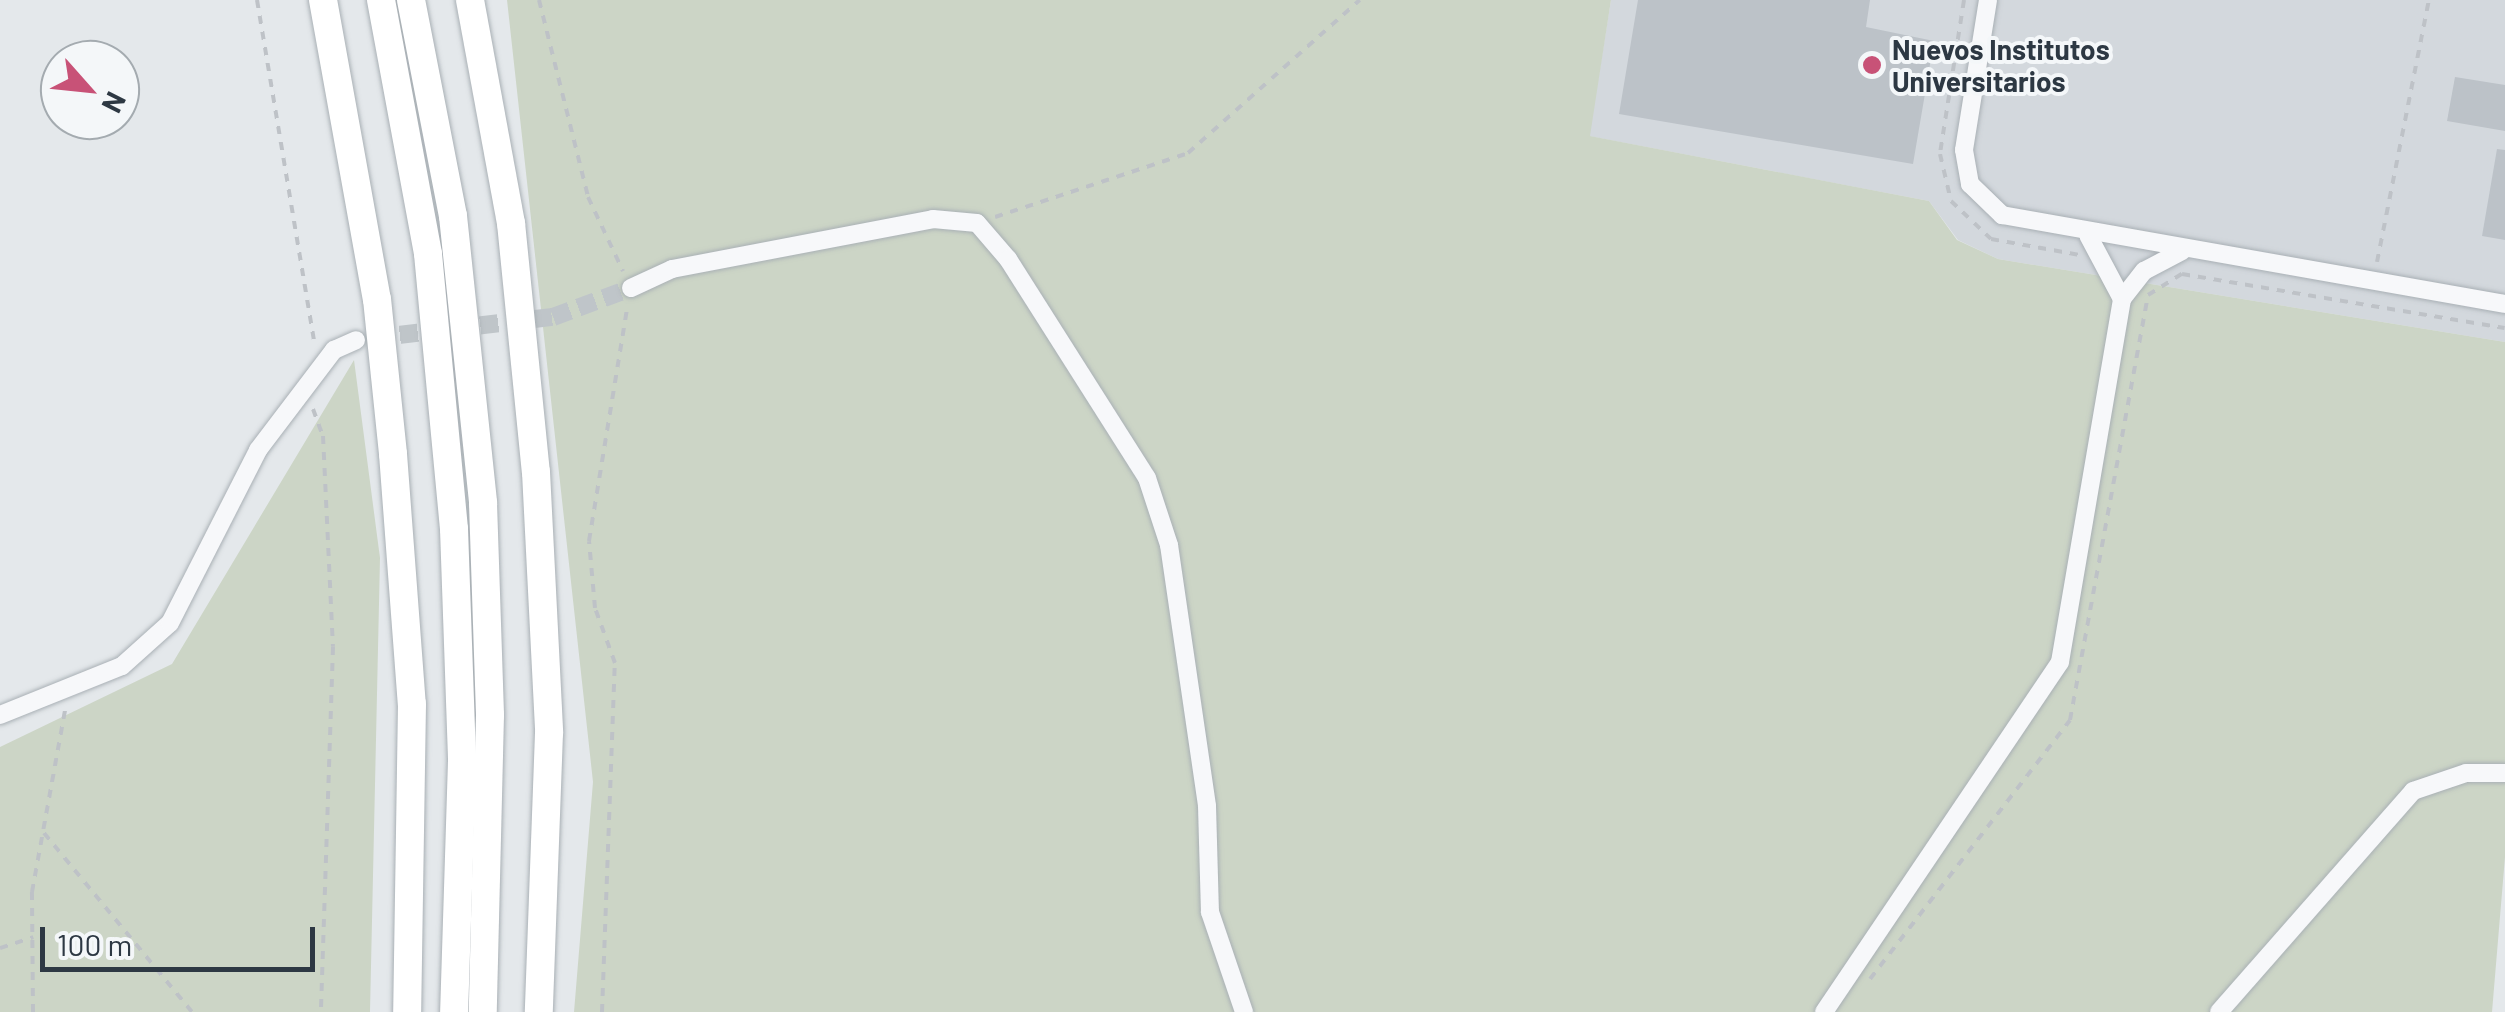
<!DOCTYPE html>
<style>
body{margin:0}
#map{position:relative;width:2505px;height:1012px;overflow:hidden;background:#e4e8eb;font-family:Barlow,sans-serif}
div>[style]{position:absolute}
.built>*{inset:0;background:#d3d8dd}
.green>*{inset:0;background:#ccd5c6}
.building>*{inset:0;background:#bcc2c8}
.minor-tunnel>*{height:18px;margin-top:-9px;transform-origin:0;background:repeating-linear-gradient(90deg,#bfc5c9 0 18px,transparent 0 27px)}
.path>*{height:4px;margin-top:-2px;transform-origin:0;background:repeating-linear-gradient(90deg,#bec2c7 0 8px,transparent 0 16px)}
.roads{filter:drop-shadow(0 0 2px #a9b0b5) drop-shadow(0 0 2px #a9b0b5)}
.minor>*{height:18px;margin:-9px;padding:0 9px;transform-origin:9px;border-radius:9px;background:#f7f8fa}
.highway>*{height:28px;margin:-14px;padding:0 14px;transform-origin:14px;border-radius:14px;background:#fff}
.dots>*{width:28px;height:28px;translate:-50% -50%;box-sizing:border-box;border:5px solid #f4f7f9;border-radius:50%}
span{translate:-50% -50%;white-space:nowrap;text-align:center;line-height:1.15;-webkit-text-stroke:8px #f4f7f9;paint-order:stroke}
.poi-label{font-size:28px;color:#2d3843;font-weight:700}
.left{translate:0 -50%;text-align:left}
.north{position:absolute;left:40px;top:40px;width:100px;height:100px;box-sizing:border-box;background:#f4f7f9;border:2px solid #a4abb0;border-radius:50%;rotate:117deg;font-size:28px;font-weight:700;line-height:40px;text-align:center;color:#2d3843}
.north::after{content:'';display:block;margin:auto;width:35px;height:45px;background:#c85277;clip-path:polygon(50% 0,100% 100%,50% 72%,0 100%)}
.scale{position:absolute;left:40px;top:927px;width:275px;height:45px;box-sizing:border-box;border:5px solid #2d3843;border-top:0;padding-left:12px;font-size:30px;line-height:35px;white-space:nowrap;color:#2d3843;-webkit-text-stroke:8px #f4f7f9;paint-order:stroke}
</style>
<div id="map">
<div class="built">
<i style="clip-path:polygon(1611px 0,2505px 0,2505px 342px,1998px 259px,1958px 240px,1929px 201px,1589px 136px)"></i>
</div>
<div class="green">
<i style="clip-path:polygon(507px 0,1611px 0,1590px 136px,1929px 201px,1957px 240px,1998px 259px,2505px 342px,2505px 857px,2492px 1012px,574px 1012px,593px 782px)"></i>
<i style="clip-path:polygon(354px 360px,380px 558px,370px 1012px,0 1012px,0 747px,172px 664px)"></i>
</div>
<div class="building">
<i style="clip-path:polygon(1638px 0,1870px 0,1866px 27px,1934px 41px,1913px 164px,1619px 114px)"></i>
<i style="clip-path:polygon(2455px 77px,2505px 85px,2505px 131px,2447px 121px)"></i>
<i style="clip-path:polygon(2497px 149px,2505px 150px,2505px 240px,2482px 236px)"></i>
</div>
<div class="minor-tunnel">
<i style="left:373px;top:338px;width:181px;rotate:-6.7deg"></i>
<i style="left:553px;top:317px;width:83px;rotate:-20.4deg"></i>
</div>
<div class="path">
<i style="left:257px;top:0;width:350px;rotate:80.5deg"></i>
<i style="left:539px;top:0;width:203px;rotate:76deg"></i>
<i style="left:588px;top:197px;width:82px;rotate:64.7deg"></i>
<i style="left:1964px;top:0;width:156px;rotate:98.9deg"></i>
<i style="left:1940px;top:154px;width:48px;rotate:76.8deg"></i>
<i style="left:1951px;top:201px;width:55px;rotate:43.5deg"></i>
<i style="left:1991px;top:239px;width:90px;rotate:10.2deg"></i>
<i style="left:995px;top:217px;width:203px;rotate:-18.3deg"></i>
<i style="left:1188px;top:153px;width:230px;rotate:-41.7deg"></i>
<i style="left:2377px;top:262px;width:267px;rotate:-78.8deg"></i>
<i style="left:2148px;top:295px;width:40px;rotate:-32deg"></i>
<i style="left:2182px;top:274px;width:327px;rotate:9.5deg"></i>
<i style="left:313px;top:409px;width:29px;rotate:70deg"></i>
<i style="left:323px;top:436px;width:211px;rotate:87.3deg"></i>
<i style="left:333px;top:647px;width:365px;rotate:91.9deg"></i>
<i style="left:44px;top:833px;width:232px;rotate:50.4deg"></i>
<i style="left:0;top:948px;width:35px;rotate:-18deg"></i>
<i style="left:1870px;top:979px;width:327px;rotate:-52.3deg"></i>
<i style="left:2070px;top:720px;width:428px;rotate:-79.6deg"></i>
<i style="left:33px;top:1012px;width:120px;rotate:-90.5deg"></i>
<i style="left:32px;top:892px;width:190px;rotate:-79.7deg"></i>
<i style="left:602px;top:1012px;width:349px;rotate:-87.9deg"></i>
<i style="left:615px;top:663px;width:59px;rotate:-110deg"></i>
<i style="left:595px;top:608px;width:67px;rotate:-95.1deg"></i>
<i style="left:589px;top:541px;width:240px;rotate:-80.7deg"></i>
</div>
<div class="roads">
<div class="minor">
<i style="left:1988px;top:0;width:152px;rotate:99.1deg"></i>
<i style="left:1964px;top:150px;width:35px;rotate:80deg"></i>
<i style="left:1970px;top:184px;width:45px;rotate:44.1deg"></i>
<i style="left:2002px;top:215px;width:511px;rotate:10.03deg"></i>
<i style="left:631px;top:288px;width:45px;rotate:-24.9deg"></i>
<i style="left:672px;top:269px;width:266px;rotate:-10.8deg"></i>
<i style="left:933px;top:219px;width:44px;rotate:5.2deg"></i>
<i style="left:977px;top:223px;width:48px;rotate:49.3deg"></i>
<i style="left:1008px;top:259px;width:259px;rotate:57.6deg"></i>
<i style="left:1147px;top:478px;width:71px;rotate:71.8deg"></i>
<i style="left:1169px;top:545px;width:264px;rotate:81.7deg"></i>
<i style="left:1207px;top:806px;width:106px;rotate:88.4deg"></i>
<i style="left:1210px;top:912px;width:106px;rotate:71.2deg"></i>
<i style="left:2122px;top:299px;width:36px;rotate:-52deg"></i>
<i style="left:2144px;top:271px;width:43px;rotate:-27.8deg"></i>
<i style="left:0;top:715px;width:131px;rotate:-21.9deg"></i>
<i style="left:122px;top:666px;width:64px;rotate:-41.9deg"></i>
<i style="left:170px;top:623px;width:194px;rotate:-63deg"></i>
<i style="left:258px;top:450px;width:126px;rotate:-52.8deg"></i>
<i style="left:334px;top:350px;width:24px;rotate:-24deg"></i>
<i style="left:1824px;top:1012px;width:422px;rotate:-56deg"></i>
<i style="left:2060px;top:662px;width:368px;rotate:-80.3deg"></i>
<i style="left:2122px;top:299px;width:72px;rotate:-118deg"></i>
<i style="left:2219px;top:1012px;width:294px;rotate:-48.7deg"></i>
<i style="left:2413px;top:791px;width:56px;rotate:-18.8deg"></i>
<i style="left:2466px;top:773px;width:39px"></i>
</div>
<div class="highway">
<i style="left:323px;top:0;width:304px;rotate:79.8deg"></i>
<i style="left:377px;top:299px;width:156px;rotate:84.1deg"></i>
<i style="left:393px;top:454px;width:251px;rotate:85.7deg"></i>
<i style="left:412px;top:704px;width:308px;rotate:90.9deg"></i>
<i style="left:381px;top:0;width:258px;rotate:79.5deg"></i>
<i style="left:428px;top:254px;width:276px;rotate:84.6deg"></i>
<i style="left:454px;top:529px;width:232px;rotate:88deg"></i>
<i style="left:462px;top:761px;width:251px;rotate:91.8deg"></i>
<i style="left:411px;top:0;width:220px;rotate:79deg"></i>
<i style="left:453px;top:216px;width:289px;rotate:84deg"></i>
<i style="left:483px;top:503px;width:212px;rotate:88.1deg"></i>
<i style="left:490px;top:715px;width:297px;rotate:91.4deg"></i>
<i style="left:470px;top:0;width:227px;rotate:79.6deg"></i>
<i style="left:511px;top:223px;width:250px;rotate:84.3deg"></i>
<i style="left:536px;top:472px;width:261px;rotate:87.1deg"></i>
<i style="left:549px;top:733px;width:279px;rotate:92.1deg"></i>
</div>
</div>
<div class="dots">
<i style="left:1872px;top:65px;background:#c85277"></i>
</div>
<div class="poi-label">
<span class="left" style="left:1892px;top:65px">Nuevos Institutos<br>Universitarios</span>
</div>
<div class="north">N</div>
<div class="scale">100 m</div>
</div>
